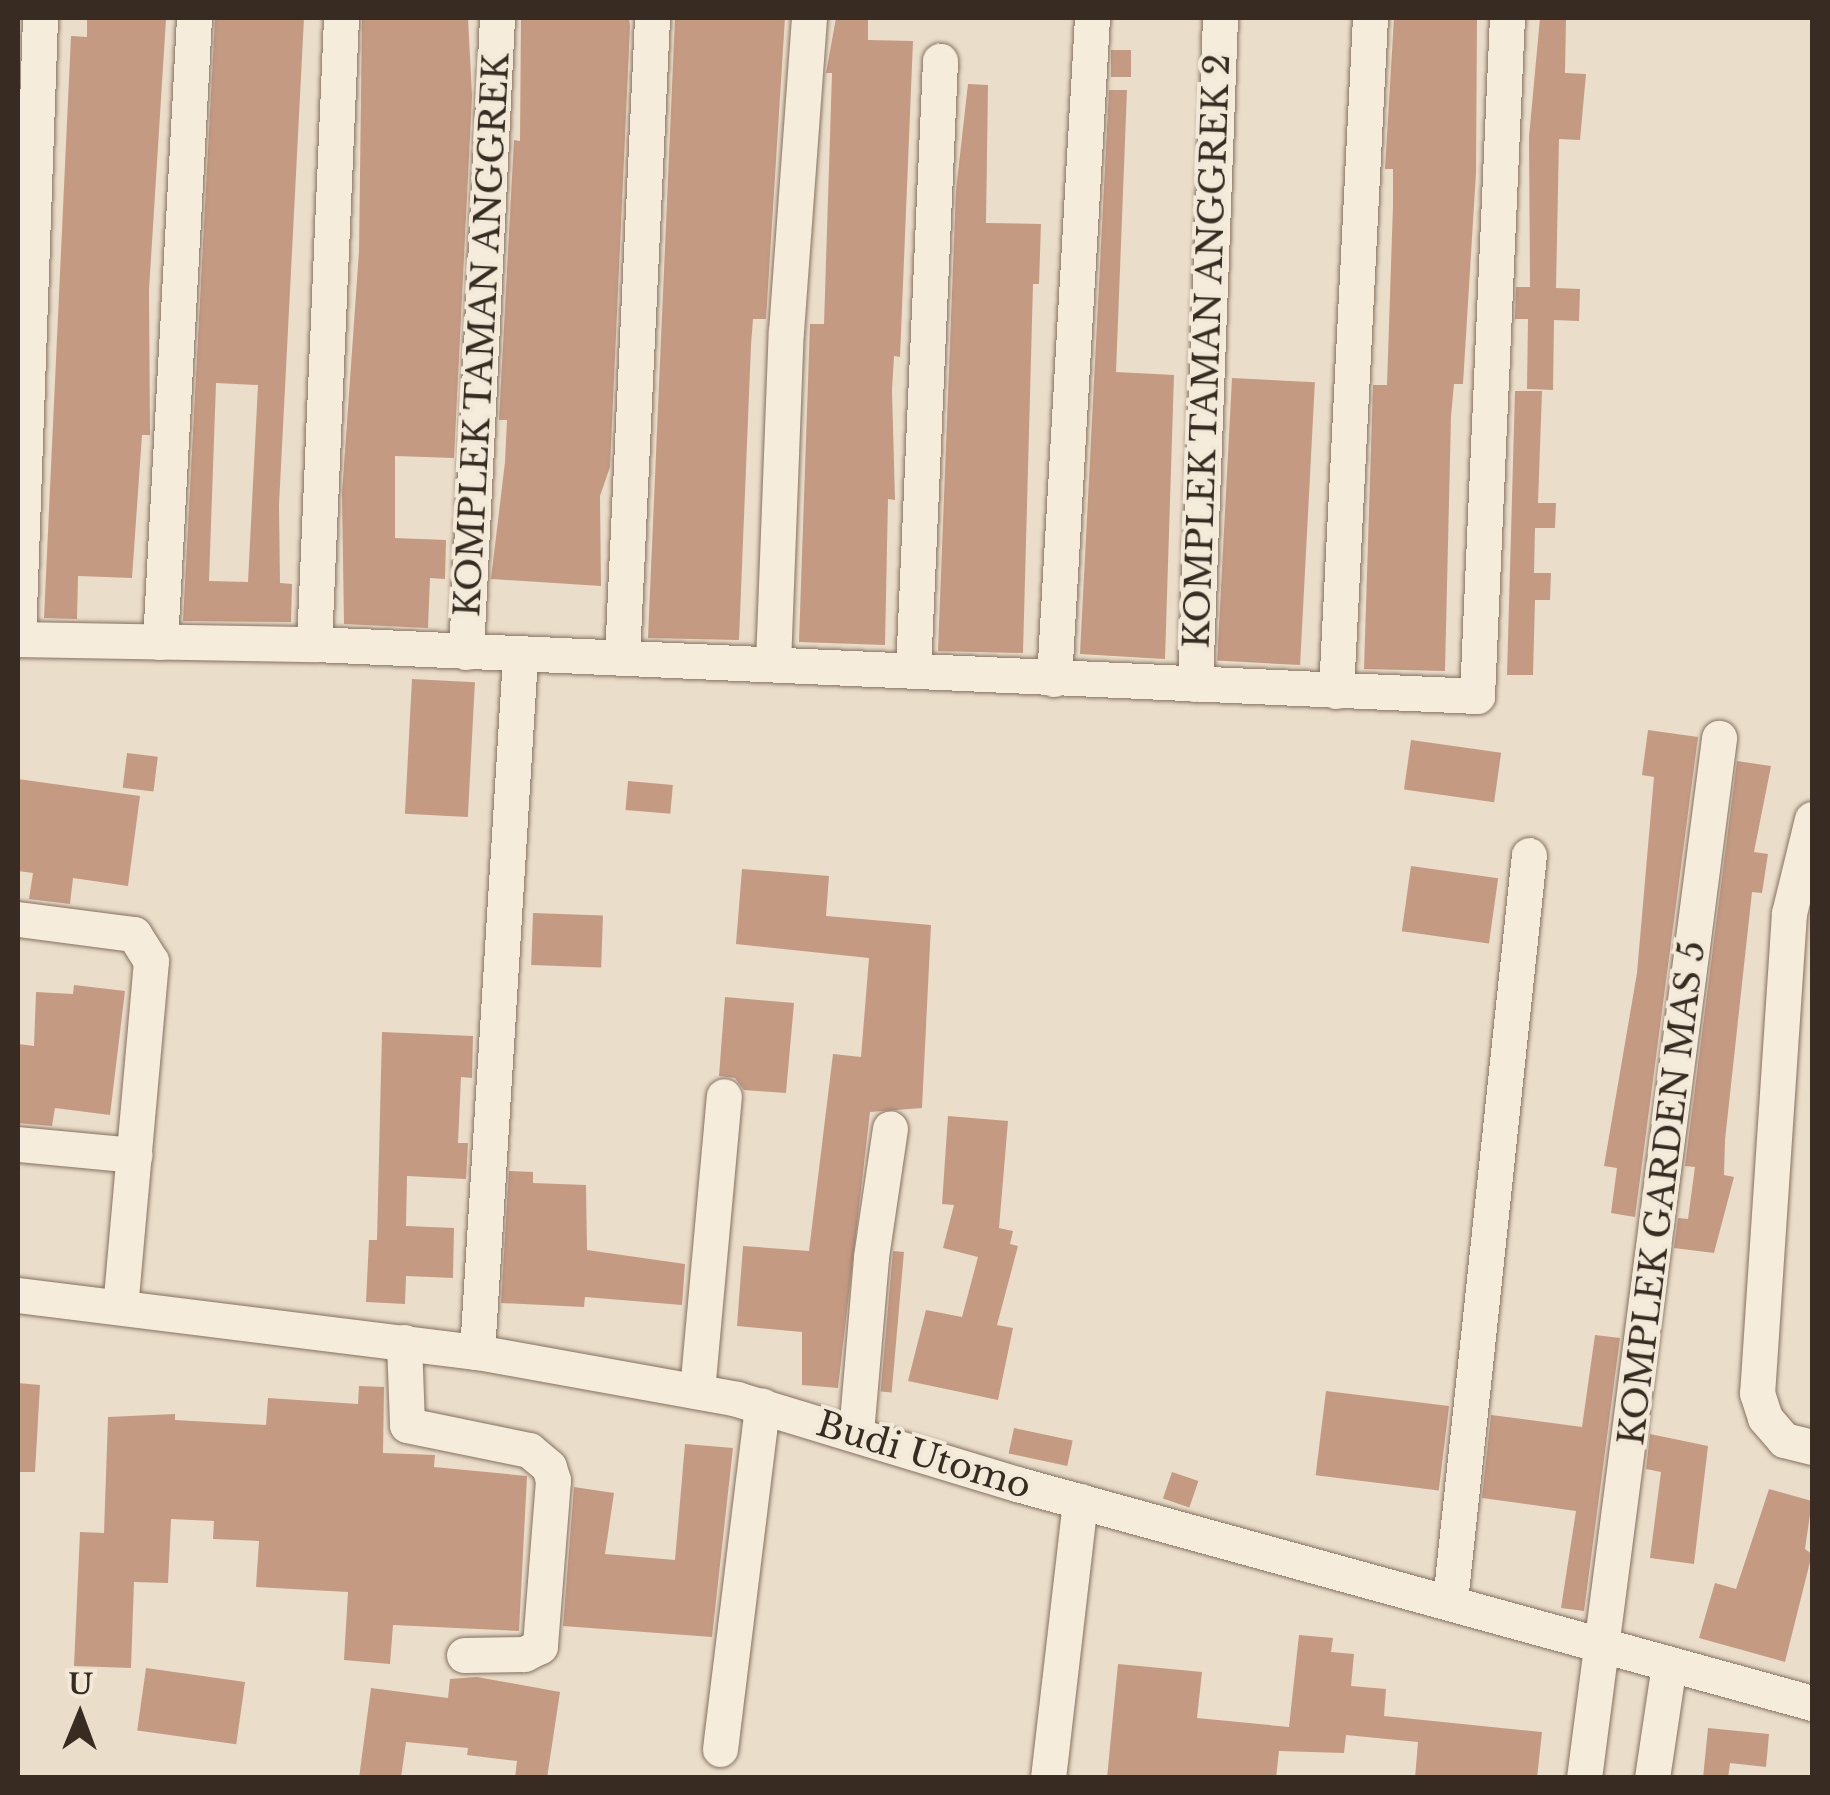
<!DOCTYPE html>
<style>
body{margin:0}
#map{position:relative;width:1830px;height:1795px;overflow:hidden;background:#eadeca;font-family:"Libre Baskerville",serif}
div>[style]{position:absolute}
.building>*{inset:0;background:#c49a83;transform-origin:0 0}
.roads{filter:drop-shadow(0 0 2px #857160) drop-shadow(0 0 2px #857160)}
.minor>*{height:35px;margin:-17.5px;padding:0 17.5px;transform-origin:17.5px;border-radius:17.5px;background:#f6ecdc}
span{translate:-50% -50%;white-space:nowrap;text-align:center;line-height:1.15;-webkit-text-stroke:8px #f2e9d8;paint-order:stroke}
.street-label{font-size:35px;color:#372b22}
.frame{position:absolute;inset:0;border:20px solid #372b22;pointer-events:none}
.north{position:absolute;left:30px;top:1665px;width:100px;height:100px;-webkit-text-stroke:8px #f2e9d8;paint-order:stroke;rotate:1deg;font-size:28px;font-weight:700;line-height:40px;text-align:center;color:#372b22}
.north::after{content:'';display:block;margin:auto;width:35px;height:45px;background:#372b22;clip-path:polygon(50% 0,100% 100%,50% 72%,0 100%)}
</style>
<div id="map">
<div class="building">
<i style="clip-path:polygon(87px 18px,166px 19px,149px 290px,150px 435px,142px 435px,132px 578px,78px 576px,77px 619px,44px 618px,71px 36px,87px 37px)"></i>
<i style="clip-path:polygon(evenodd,215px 18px,304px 18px,279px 505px,280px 583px,292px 584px,291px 622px,183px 621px,215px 18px,216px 383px,258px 385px,248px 582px,209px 581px,216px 383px)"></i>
<i style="clip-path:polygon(362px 18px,468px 18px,472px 96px,454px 458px,395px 456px,395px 538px,446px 540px,445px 579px,430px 578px,428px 628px,344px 624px,342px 494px,359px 251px)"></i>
<i style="clip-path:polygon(521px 18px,629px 18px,630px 26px,610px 467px,600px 496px,601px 586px,491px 579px,505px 462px,507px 420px,499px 420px,514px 140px,520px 141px)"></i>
<i style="clip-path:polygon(675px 18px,785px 18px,766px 319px,753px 319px,751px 345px,739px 640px,648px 638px)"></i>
<i style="clip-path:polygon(836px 18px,868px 18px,868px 40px,913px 41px,900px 357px,894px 356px,892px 390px,895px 500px,888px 499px,885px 645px,799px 642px,810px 324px,824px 324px,832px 73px,826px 73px)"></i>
<i style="clip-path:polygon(1394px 18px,1477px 18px,1476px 173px,1463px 384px,1454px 384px,1451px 416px,1445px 671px,1364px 669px,1373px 385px,1387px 385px,1393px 205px,1393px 169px,1385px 169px)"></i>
<i style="clip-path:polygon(1540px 18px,1566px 18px,1565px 73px,1586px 74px,1580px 140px,1559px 139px,1556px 288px,1580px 289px,1579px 321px,1554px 320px,1553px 390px,1527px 389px,1528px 319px,1515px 319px,1516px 287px,1530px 287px,1529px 137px)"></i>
<i style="left:1111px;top:50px;width:20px;height:27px"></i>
<i style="clip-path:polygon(968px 84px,988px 85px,986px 223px,1041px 224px,1039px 284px,1033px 284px,1023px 653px,938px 651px,956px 190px)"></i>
<i style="clip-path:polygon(1109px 90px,1127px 90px,1116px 372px,1174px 375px,1165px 659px,1080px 654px)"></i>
<i style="left:1232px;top:378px;width:83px;height:283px;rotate:3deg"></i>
<i style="clip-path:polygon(1515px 391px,1542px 391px,1538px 503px,1556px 503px,1555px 528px,1535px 528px,1534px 573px,1551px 573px,1550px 600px,1535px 600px,1533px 675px,1507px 675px)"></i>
<i style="left:412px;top:679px;width:63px;height:135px;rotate:3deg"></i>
<i style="clip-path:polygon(1648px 730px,1698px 737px,1635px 1217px,1611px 1213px,1617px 1168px,1604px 1166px,1637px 973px,1654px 777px,1642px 775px)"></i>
<i style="left:1411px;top:740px;width:91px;height:50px;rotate:8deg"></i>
<i style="left:127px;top:753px;width:31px;height:35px;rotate:7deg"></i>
<i style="clip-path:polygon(1737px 761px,1771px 766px,1754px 852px,1768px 854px,1762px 893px,1752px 892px,1725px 1140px,1724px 1175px,1734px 1177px,1714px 1253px,1674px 1248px,1678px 1218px,1688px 1219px,1695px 1167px,1685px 1166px)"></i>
<i style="clip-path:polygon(18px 779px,140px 796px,128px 886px,73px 878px,70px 904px,29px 899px,33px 873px,18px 871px)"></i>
<i style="left:628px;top:781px;width:45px;height:29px;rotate:5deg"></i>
<i style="left:1411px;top:866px;width:88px;height:66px;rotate:8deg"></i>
<i style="clip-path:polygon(742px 869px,829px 876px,826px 916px,931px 925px,922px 1108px,870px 1112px,838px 1388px,802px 1385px,802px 1332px,737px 1326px,743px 1246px,809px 1251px,833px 1054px,861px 1057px,869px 958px,736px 944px)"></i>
<i style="left:533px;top:913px;width:70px;height:52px;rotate:2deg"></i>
<i style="clip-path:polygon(74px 985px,125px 991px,110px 1115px,55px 1108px,52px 1126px,18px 1123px,18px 1044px,34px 1046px,36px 992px,73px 994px)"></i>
<i style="clip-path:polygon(725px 997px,794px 1003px,786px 1093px,744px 1090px,735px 1078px,719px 1076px)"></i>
<i style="clip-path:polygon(382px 1032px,473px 1036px,472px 1078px,461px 1077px,458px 1143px,468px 1143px,466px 1179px,407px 1176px,406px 1226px,454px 1228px,453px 1278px,406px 1276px,405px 1304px,366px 1302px,369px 1240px,377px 1240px)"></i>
<i style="clip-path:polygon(948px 1116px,1008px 1121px,999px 1228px,1013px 1231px,1010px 1244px,1018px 1246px,997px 1325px,1013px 1328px,998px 1400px,908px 1381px,926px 1310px,962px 1317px,978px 1257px,943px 1248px,954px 1205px,942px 1204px)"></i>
<i style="clip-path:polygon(509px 1171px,533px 1172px,533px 1183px,586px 1185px,587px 1250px,685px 1264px,682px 1305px,585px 1297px,584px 1307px,501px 1303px)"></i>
<i style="left:893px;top:1251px;width:11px;height:141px;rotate:5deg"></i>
<i style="clip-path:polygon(1595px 1335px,1620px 1338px,1584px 1611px,1561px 1608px,1576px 1511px,1482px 1498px,1491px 1415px,1582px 1427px)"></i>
<i style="clip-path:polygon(18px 1383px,40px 1385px,35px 1472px,18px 1472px)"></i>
<i style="clip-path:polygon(359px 1386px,384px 1387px,383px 1453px,435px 1455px,434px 1467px,527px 1476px,519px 1631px,393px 1625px,390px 1664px,344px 1660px,348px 1592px,256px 1587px,259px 1541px,213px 1539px,214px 1521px,171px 1519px,168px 1583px,134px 1582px,131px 1668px,74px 1666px,80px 1532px,104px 1533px,108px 1417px,175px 1414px,175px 1420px,266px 1425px,268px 1398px,358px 1404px)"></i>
<i style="left:1326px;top:1391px;width:124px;height:85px;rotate:7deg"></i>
<i style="left:1014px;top:1428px;width:60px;height:26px;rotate:12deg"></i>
<i style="clip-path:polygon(1650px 1434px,1708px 1446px,1694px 1564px,1650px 1558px,1661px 1472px,1646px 1469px)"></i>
<i style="clip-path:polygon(685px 1444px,733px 1448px,712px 1637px,563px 1626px,574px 1487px,614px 1493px,605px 1554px,675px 1560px)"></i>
<i style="left:1172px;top:1472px;width:28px;height:28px;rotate:19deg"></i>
<i style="clip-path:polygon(1769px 1489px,1812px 1501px,1805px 1549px,1812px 1554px,1785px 1662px,1699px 1638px,1715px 1583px,1736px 1589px)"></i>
<i style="clip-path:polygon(1299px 1635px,1333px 1638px,1331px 1652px,1354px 1654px,1351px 1686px,1386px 1689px,1384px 1716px,1542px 1732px,1537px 1778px,1415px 1778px,1418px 1742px,1346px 1735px,1344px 1753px,1279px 1751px,1276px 1778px,1107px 1778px,1118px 1664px,1202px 1672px,1197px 1718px,1289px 1727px)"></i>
<i style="left:146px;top:1668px;width:100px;height:63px;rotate:8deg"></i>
<i style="clip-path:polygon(477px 1677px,560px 1692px,547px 1778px,515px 1778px,517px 1761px,467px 1755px,468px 1748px,406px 1742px,401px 1778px,359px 1778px,371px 1688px,448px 1698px,450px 1679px)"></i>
<i style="clip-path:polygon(1708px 1728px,1769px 1734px,1766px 1767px,1730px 1763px,1728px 1778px,1703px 1778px)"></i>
</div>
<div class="roads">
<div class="minor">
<i style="left:18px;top:639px;width:296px;rotate:1deg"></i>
<i style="left:314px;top:644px;width:1164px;rotate:2.56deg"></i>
<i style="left:1477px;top:696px;width:679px;rotate:-87.47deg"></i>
<i style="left:18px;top:639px;width:621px;rotate:-87.97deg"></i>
<i style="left:160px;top:642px;width:625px;rotate:-86.88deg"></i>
<i style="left:314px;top:644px;width:627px;rotate:-87.53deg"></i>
<i style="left:466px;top:652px;width:635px;rotate:-87.2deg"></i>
<i style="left:622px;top:657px;width:640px;rotate:-87.31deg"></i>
<i style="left:773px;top:663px;width:332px;rotate:-87.8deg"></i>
<i style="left:786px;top:331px;width:314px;rotate:-85.8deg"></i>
<i style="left:913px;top:670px;width:610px;rotate:-87.46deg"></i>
<i style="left:1054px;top:679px;width:662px;rotate:-86.71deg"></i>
<i style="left:1195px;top:684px;width:666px;rotate:-87.85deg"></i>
<i style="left:1336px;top:691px;width:674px;rotate:-87.11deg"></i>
<i style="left:1812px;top:819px;width:97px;rotate:103.7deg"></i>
<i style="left:1789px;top:913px;width:481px;rotate:93.8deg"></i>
<i style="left:1757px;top:1393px;width:26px;rotate:72deg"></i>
<i style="left:1765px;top:1418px;width:29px;rotate:49deg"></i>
<i style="left:1784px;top:1440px;width:29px;rotate:14deg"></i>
<i style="left:18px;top:919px;width:117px;rotate:7.4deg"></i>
<i style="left:134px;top:934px;width:32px;rotate:58deg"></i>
<i style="left:151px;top:961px;width:345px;rotate:95.1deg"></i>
<i style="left:18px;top:1144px;width:117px;rotate:5.4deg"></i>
<i style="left:18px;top:1295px;width:463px;rotate:7.1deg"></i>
<i style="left:477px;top:1352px;width:264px;rotate:10.2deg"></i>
<i style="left:737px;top:1399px;width:293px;rotate:16.9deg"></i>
<i style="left:1017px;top:1484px;width:825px;rotate:15.4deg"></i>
<i style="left:404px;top:1342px;width:83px;rotate:87.9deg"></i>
<i style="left:407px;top:1425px;width:125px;rotate:11.6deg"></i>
<i style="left:529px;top:1450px;width:26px;rotate:40deg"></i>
<i style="left:549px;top:1467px;width:14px;rotate:73deg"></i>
<i style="left:553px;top:1480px;width:167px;rotate:94.5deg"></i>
<i style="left:540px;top:1646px;width:18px;rotate:153deg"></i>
<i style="left:524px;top:1654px;width:60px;rotate:179deg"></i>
<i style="left:477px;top:1352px;width:697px;rotate:-86.46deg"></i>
<i style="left:697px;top:1391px;width:296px;rotate:-84.8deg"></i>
<i style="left:856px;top:1433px;width:177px;rotate:-85.1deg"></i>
<i style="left:871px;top:1257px;width:130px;rotate:-81.6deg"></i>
<i style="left:1450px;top:1601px;width:750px;rotate:-83.96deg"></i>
<i style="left:720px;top:1749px;width:346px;rotate:-83deg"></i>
<i style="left:1048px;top:1778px;width:279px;rotate:-83.4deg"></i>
<i style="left:1584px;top:1778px;width:1049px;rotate:-82.6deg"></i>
<i style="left:1652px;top:1778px;width:115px;rotate:-81.5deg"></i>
</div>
</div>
<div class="street-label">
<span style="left:482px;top:335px;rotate:-87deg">KOMPLEK TAMAN ANGGREK</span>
<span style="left:1207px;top:351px;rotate:-88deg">KOMPLEK TAMAN ANGGREK 2</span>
<span style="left:1662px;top:1193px;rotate:-83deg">KOMPLEK GARDEN MAS 5</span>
<span style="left:924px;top:1455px;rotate:17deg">Budi Utomo</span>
</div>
<div class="frame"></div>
<div class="north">U</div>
</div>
